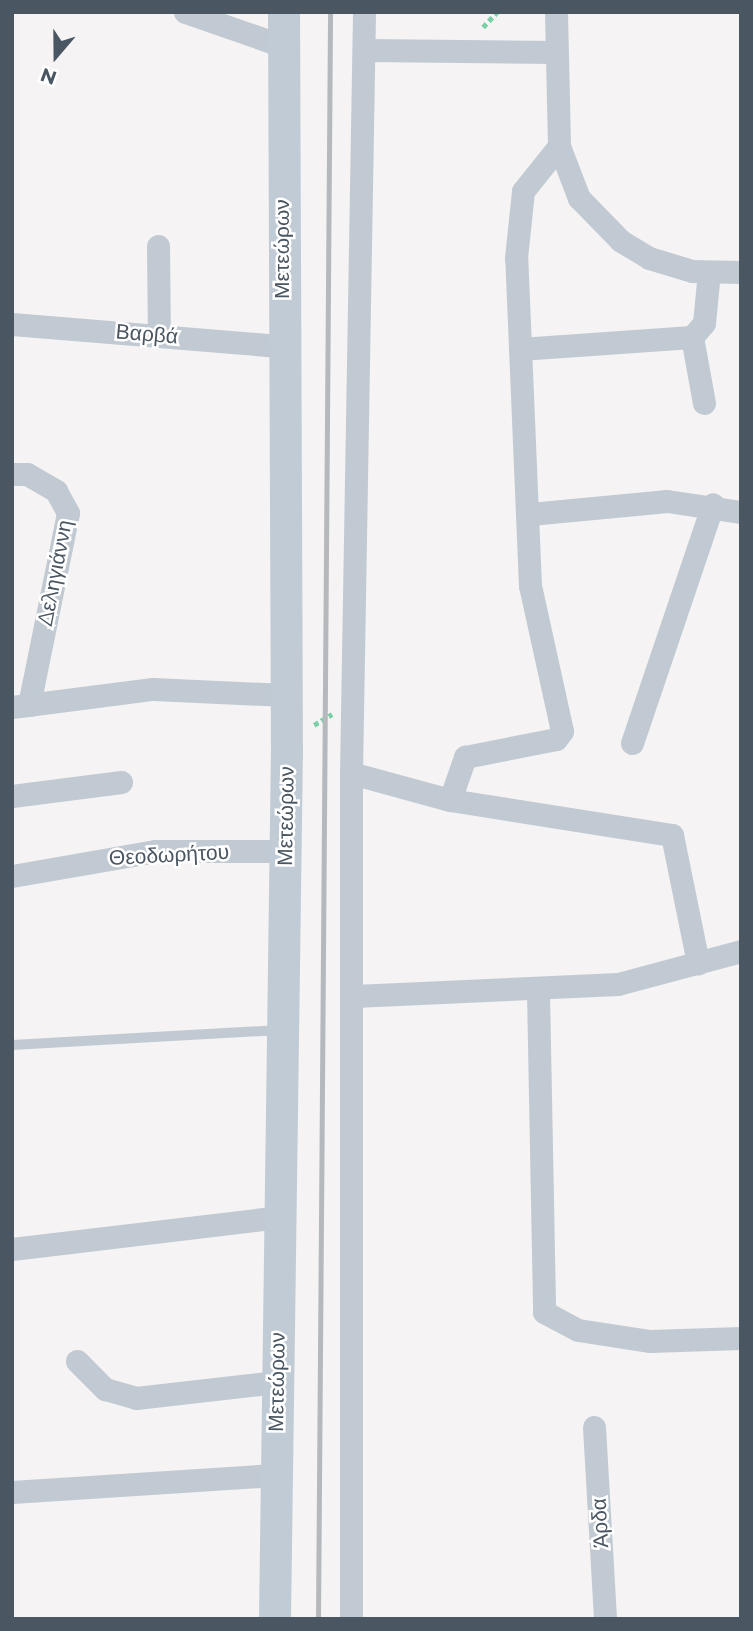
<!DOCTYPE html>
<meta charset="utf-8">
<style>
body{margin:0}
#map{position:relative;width:753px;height:1631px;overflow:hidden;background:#f5f3f3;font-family:Montserrat,sans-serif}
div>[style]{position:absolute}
.path>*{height:4.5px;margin-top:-2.25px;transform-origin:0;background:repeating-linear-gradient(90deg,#7ad0a6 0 5px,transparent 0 8.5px)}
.lane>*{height:10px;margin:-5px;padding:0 5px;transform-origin:5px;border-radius:5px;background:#c1cad2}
.street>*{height:23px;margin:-11.5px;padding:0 11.5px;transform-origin:11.5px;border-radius:11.5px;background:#c1cad2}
.secondary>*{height:32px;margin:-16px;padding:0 16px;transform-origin:16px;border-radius:16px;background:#c1cbd6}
.rail>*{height:5px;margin:-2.5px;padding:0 2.5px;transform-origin:2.5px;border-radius:2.5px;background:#b5b8bd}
span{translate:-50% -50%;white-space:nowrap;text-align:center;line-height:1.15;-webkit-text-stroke:5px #fff;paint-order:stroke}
.street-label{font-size:21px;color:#4a5661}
.frame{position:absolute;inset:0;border:14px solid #4a5661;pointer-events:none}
.north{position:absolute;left:21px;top:21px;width:70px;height:70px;-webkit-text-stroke:5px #fff;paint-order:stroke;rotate:200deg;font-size:19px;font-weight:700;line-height:28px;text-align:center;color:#4a5661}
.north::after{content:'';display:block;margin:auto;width:24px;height:32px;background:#4a5661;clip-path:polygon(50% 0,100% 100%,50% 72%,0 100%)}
</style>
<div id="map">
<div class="path">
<i style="left:483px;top:27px;width:21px;rotate:-47deg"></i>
<i style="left:314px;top:725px;width:21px;rotate:-31deg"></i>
</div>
<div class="lane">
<i style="left:12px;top:1045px;width:269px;rotate:-3.2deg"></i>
</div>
<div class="street">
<i style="left:185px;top:12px;width:104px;rotate:19.1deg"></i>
<i style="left:556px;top:12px;width:134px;rotate:88.7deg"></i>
<i style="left:559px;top:146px;width:56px;rotate:69deg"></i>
<i style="left:579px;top:198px;width:60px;rotate:45.7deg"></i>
<i style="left:621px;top:241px;width:33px;rotate:31deg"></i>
<i style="left:649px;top:258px;width:45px;rotate:16.8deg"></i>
<i style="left:692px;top:271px;width:49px;rotate:1.2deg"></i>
<i style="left:364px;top:50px;width:192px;rotate:0.6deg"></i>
<i style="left:158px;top:246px;width:89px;rotate:89.4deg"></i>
<i style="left:12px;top:324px;width:271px;rotate:4.7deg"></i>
<i style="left:692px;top:337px;width:67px;rotate:79.7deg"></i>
<i style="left:520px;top:349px;width:172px;rotate:-4deg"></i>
<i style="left:692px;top:337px;width:18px;rotate:-49deg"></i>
<i style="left:704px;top:323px;width:51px;rotate:-84.4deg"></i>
<i style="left:12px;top:474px;width:15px"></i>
<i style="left:27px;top:474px;width:34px;rotate:30deg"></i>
<i style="left:56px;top:491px;width:25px;rotate:61deg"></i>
<i style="left:68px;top:513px;width:196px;rotate:101.5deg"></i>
<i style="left:530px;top:514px;width:138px;rotate:-5.4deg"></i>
<i style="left:667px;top:501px;width:75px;rotate:8.5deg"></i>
<i style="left:12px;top:707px;width:142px;rotate:-7.3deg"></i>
<i style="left:153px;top:689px;width:134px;rotate:2.6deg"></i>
<i style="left:632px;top:743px;width:252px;rotate:-71.3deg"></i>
<i style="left:351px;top:773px;width:103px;rotate:15.3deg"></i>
<i style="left:450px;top:800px;width:225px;rotate:9deg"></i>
<i style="left:672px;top:835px;width:131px;rotate:78.5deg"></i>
<i style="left:12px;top:796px;width:110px;rotate:-7.3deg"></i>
<i style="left:450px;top:800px;width:46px;rotate:-70.8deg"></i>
<i style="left:465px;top:757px;width:93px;rotate:-11.2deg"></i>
<i style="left:556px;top:739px;width:10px;rotate:-53deg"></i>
<i style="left:562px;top:731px;width:148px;rotate:-102.4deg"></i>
<i style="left:530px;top:586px;width:328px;rotate:-92.4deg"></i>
<i style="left:516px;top:258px;width:67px;rotate:-84deg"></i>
<i style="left:523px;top:191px;width:58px;rotate:-51.3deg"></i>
<i style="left:12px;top:876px;width:145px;rotate:-9.9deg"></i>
<i style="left:155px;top:851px;width:131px"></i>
<i style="left:538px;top:992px;width:320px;rotate:88.9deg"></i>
<i style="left:544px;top:1312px;width:38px;rotate:28deg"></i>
<i style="left:578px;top:1330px;width:73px;rotate:8.7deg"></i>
<i style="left:650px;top:1341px;width:91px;rotate:-1.9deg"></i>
<i style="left:354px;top:996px;width:264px;rotate:-2.6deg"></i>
<i style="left:618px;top:984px;width:127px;rotate:-15deg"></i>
<i style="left:12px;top:1249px;width:271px;rotate:-6.8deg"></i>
<i style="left:77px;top:1361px;width:40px;rotate:45deg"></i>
<i style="left:105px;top:1389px;width:32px;rotate:16deg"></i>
<i style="left:136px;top:1398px;width:141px;rotate:-6.5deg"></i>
<i style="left:594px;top:1427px;width:192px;rotate:86.7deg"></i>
<i style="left:12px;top:1492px;width:264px;rotate:-3.7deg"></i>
<i style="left:351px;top:1619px;width:846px;rotate:-90deg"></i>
<i style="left:351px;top:773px;width:761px;rotate:-89.02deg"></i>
</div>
<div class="secondary">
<i style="left:275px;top:1619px;width:865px;rotate:-89.21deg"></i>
<i style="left:287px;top:754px;width:742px;rotate:-90.23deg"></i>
</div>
<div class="rail">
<i style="left:318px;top:1619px;width:1607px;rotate:-89.57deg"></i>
</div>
<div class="street-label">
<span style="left:282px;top:249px;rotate:-90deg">Μετεώρων</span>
<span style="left:147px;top:334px;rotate:5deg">Βαρβά</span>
<span style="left:55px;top:573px;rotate:-79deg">Δεληγιάννη</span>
<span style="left:286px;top:816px;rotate:-89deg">Μετεώρων</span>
<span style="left:169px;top:855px;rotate:-3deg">Θεοδωρήτου</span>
<span style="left:277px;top:1382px;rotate:-89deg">Μετεώρων</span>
<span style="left:600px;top:1523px;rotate:-93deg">Άρδα</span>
</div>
<div class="frame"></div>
<div class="north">N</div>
</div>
